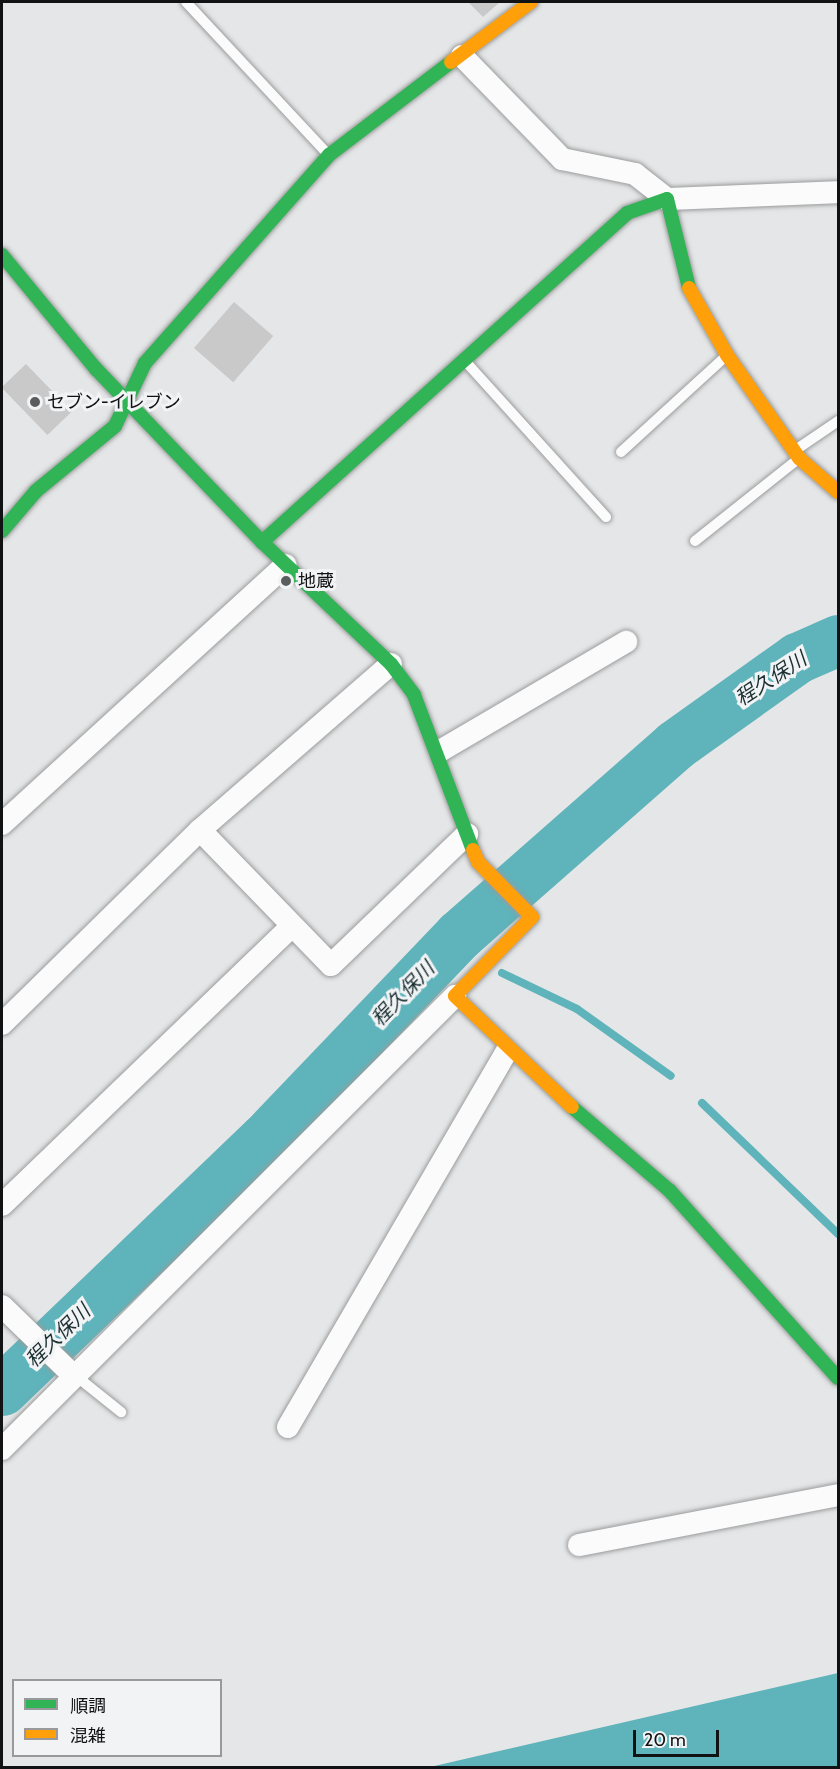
<!DOCTYPE html>
<meta charset="utf-8">
<style>
body{margin:0}
#map{position:relative;width:840px;height:1769px;overflow:hidden;background:#e5e6e7;font-family:Cabin,"Noto Sans JP",sans-serif}
div>[style]{position:absolute}
.water>*{inset:0;background:#5fb3ba}
.stream>*{height:8px;margin:-4px;padding:0 4px;transform-origin:4px;border-radius:4px;background:#5fb3ba}
.river>*{height:51px;margin:-25.5px;padding:0 25.5px;transform-origin:25.5px;border-radius:25.5px;background:#5fb3ba}
.building>*{inset:0;background:#c9c9ca;transform-origin:0 0}
.roads{filter:drop-shadow(0 0 2px #9b9c9d) drop-shadow(0 0 2px #9b9c9d)}
.lane>*{height:10px;margin:-5px;padding:0 5px;transform-origin:5px;border-radius:5px;background:#fbfbfb}
.street>*{height:22px;margin:-11px;padding:0 11px;transform-origin:11px;border-radius:11px;background:#fbfbfb}
.fast>*{height:14px;margin:-7px;padding:0 7px;transform-origin:7px;border-radius:7px;background:#30b455}
.slow>*{height:14px;margin:-7px;padding:0 7px;transform-origin:7px;border-radius:7px;background:#ff9f0a}
.dots>*{width:16px;height:16px;translate:-50% -50%;box-sizing:border-box;border:3px solid #f1f3f5;border-radius:50%}
span{translate:-50% -50%;white-space:nowrap;text-align:center;line-height:1.15;-webkit-text-stroke:6px #f1f3f5;paint-order:stroke}
.poi-label{font-size:18px;color:#111213}
.left{translate:0 -50%;text-align:left}
.water-label{font-size:20px;color:#1b2f31;font-style:italic}
.frame{position:absolute;inset:0;border:3px solid #111213;pointer-events:none}
.legend{position:absolute;left:12px;top:1679px;width:210px;height:78px;box-sizing:border-box;background:#f1f3f5;border:2px solid #97999b;margin:0;padding:8px 10px;list-style:none;font-size:18px;color:#111213}
.legend li{display:flex;align-items:center;gap:12px;height:30px}
.legend b{width:30px;border:2px solid #97999b}
.scale{position:absolute;left:633px;top:1730px;width:86px;height:27px;box-sizing:border-box;border:3px solid #111213;border-top:0;padding-left:8px;font-size:18px;line-height:21px;white-space:nowrap;color:#111213;-webkit-text-stroke:4px #f1f3f5;paint-order:stroke}
</style>
<div id="map">
<div class="water">
<i style="clip-path:polygon(838px 1673px,838px 1767px,430px 1767px)"></i>
</div>
<div class="stream">
<i style="left:451px;top:943px;width:22px;rotate:30deg"></i>
<i style="left:502px;top:973px;width:83px;rotate:25.6deg"></i>
<i style="left:577px;top:1009px;width:115px;rotate:35.5deg"></i>
<i style="left:702px;top:1103px;width:189px;rotate:43.9deg"></i>
</div>
<div class="river">
<i style="left:2px;top:1390px;width:363px;rotate:-43.8deg"></i>
<i style="left:264px;top:1139px;width:282px;rotate:-46.3deg"></i>
<i style="left:459px;top:935px;width:288px;rotate:-41.3deg"></i>
<i style="left:675px;top:745px;width:150px;rotate:-35.5deg"></i>
<i style="left:797px;top:658px;width:45px;rotate:-23.7deg"></i>
</div>
<div class="building">
<i style="clip-path:polygon(468px 2px,500px 2px,483px 17px)"></i>
<i style="left:234px;top:302px;width:52px;height:61px;rotate:41deg"></i>
<i style="left:26px;top:364px;width:66px;height:34px;rotate:46deg"></i>
</div>
<div class="roads">
<div class="lane">
<i style="left:186px;top:2px;width:207px;rotate:47deg"></i>
<i style="left:466px;top:362px;width:209px;rotate:47.9deg"></i>
<i style="left:797px;top:449px;width:50px;rotate:-34.3deg"></i>
<i style="left:621px;top:452px;width:141px;rotate:-42.4deg"></i>
<i style="left:695px;top:541px;width:130px;rotate:-38.5deg"></i>
<i style="left:76px;top:1376px;width:58px;rotate:38.7deg"></i>
</div>
<div class="street">
<i style="left:462px;top:56px;width:144px;rotate:45.8deg"></i>
<i style="left:562px;top:159px;width:75px;rotate:11.6deg"></i>
<i style="left:635px;top:174px;width:41px;rotate:38deg"></i>
<i style="left:667px;top:199px;width:171px;rotate:-2.3deg"></i>
<i style="left:440px;top:751px;width:216px;rotate:-30.4deg"></i>
<i style="left:2px;top:824px;width:384px;rotate:-42.4deg"></i>
<i style="left:200px;top:830px;width:188px;rotate:45.9deg"></i>
<i style="left:331px;top:965px;width:189px;rotate:-43.9deg"></i>
<i style="left:2px;top:1024px;width:277px;rotate:-44.4deg"></i>
<i style="left:200px;top:830px;width:253px;rotate:-41deg"></i>
<i style="left:2px;top:1205px;width:402px;rotate:-43.9deg"></i>
<i style="left:2px;top:1306px;width:99px;rotate:44.2deg"></i>
<i style="left:288px;top:1427px;width:435px;rotate:-59.8deg"></i>
<i style="left:2px;top:1449px;width:641px;rotate:-45deg"></i>
<i style="left:579px;top:1545px;width:264px;rotate:-10.9deg"></i>
</div>
<div class="fast">
<i style="left:2px;top:255px;width:148px;rotate:50.5deg"></i>
<i style="left:96px;top:369px;width:240px;rotate:46.2deg"></i>
<i style="left:262px;top:542px;width:178px;rotate:43.4deg"></i>
<i style="left:391px;top:664px;width:39px;rotate:53deg"></i>
<i style="left:414px;top:695px;width:166px;rotate:69.2deg"></i>
<i style="left:2px;top:531px;width:52px;rotate:-49.6deg"></i>
<i style="left:36px;top:491px;width:102px;rotate:-39.4deg"></i>
<i style="left:115px;top:426px;width:70px;rotate:-64.5deg"></i>
<i style="left:145px;top:363px;width:278px;rotate:-48.5deg"></i>
<i style="left:329px;top:155px;width:153px;rotate:-37.3deg"></i>
<i style="left:262px;top:542px;width:491px;rotate:-42deg"></i>
<i style="left:627px;top:213px;width:42px;rotate:-19.3deg"></i>
<i style="left:667px;top:199px;width:92px;rotate:76.1deg"></i>
<i style="left:572px;top:1107px;width:129px;rotate:40.6deg"></i>
<i style="left:670px;top:1191px;width:251px;rotate:48.1deg"></i>
</div>
<div class="slow">
<i style="left:451px;top:62px;width:100px;rotate:-36.9deg"></i>
<i style="left:689px;top:288px;width:77px;rotate:60.4deg"></i>
<i style="left:727px;top:355px;width:126px;rotate:55deg"></i>
<i style="left:799px;top:458px;width:52px;rotate:41.1deg"></i>
<i style="left:473px;top:850px;width:13px;rotate:67deg"></i>
<i style="left:478px;top:862px;width:77px;rotate:45.5deg"></i>
<i style="left:532px;top:917px;width:110px;rotate:134.3deg"></i>
<i style="left:455px;top:996px;width:161px;rotate:43.5deg"></i>
</div>
</div>
<div class="dots">
<i style="left:35px;top:402px;background:#5b5c5d"></i>
<i style="left:286px;top:581px;background:#5b5c5d"></i>
</div>
<div class="poi-label">
<span class="left" style="left:47px;top:402px">セブン-イレブン</span>
<span class="left" style="left:298px;top:581px">地蔵</span>
</div>
<div class="water-label">
<span style="left:771px;top:679px;rotate:-33deg">程久保川</span>
<span style="left:403px;top:994px;rotate:-46deg">程久保川</span>
<span style="left:58px;top:1336px;rotate:-44deg">程久保川</span>
</div>
<div class="frame"></div>
<ul class="legend">
<li><b style="height:8px;background:#30b455"></b>順調</li>
<li><b style="height:8px;background:#ff9f0a"></b>混雑</li>
</ul>
<div class="scale">20 m</div>
</div>
